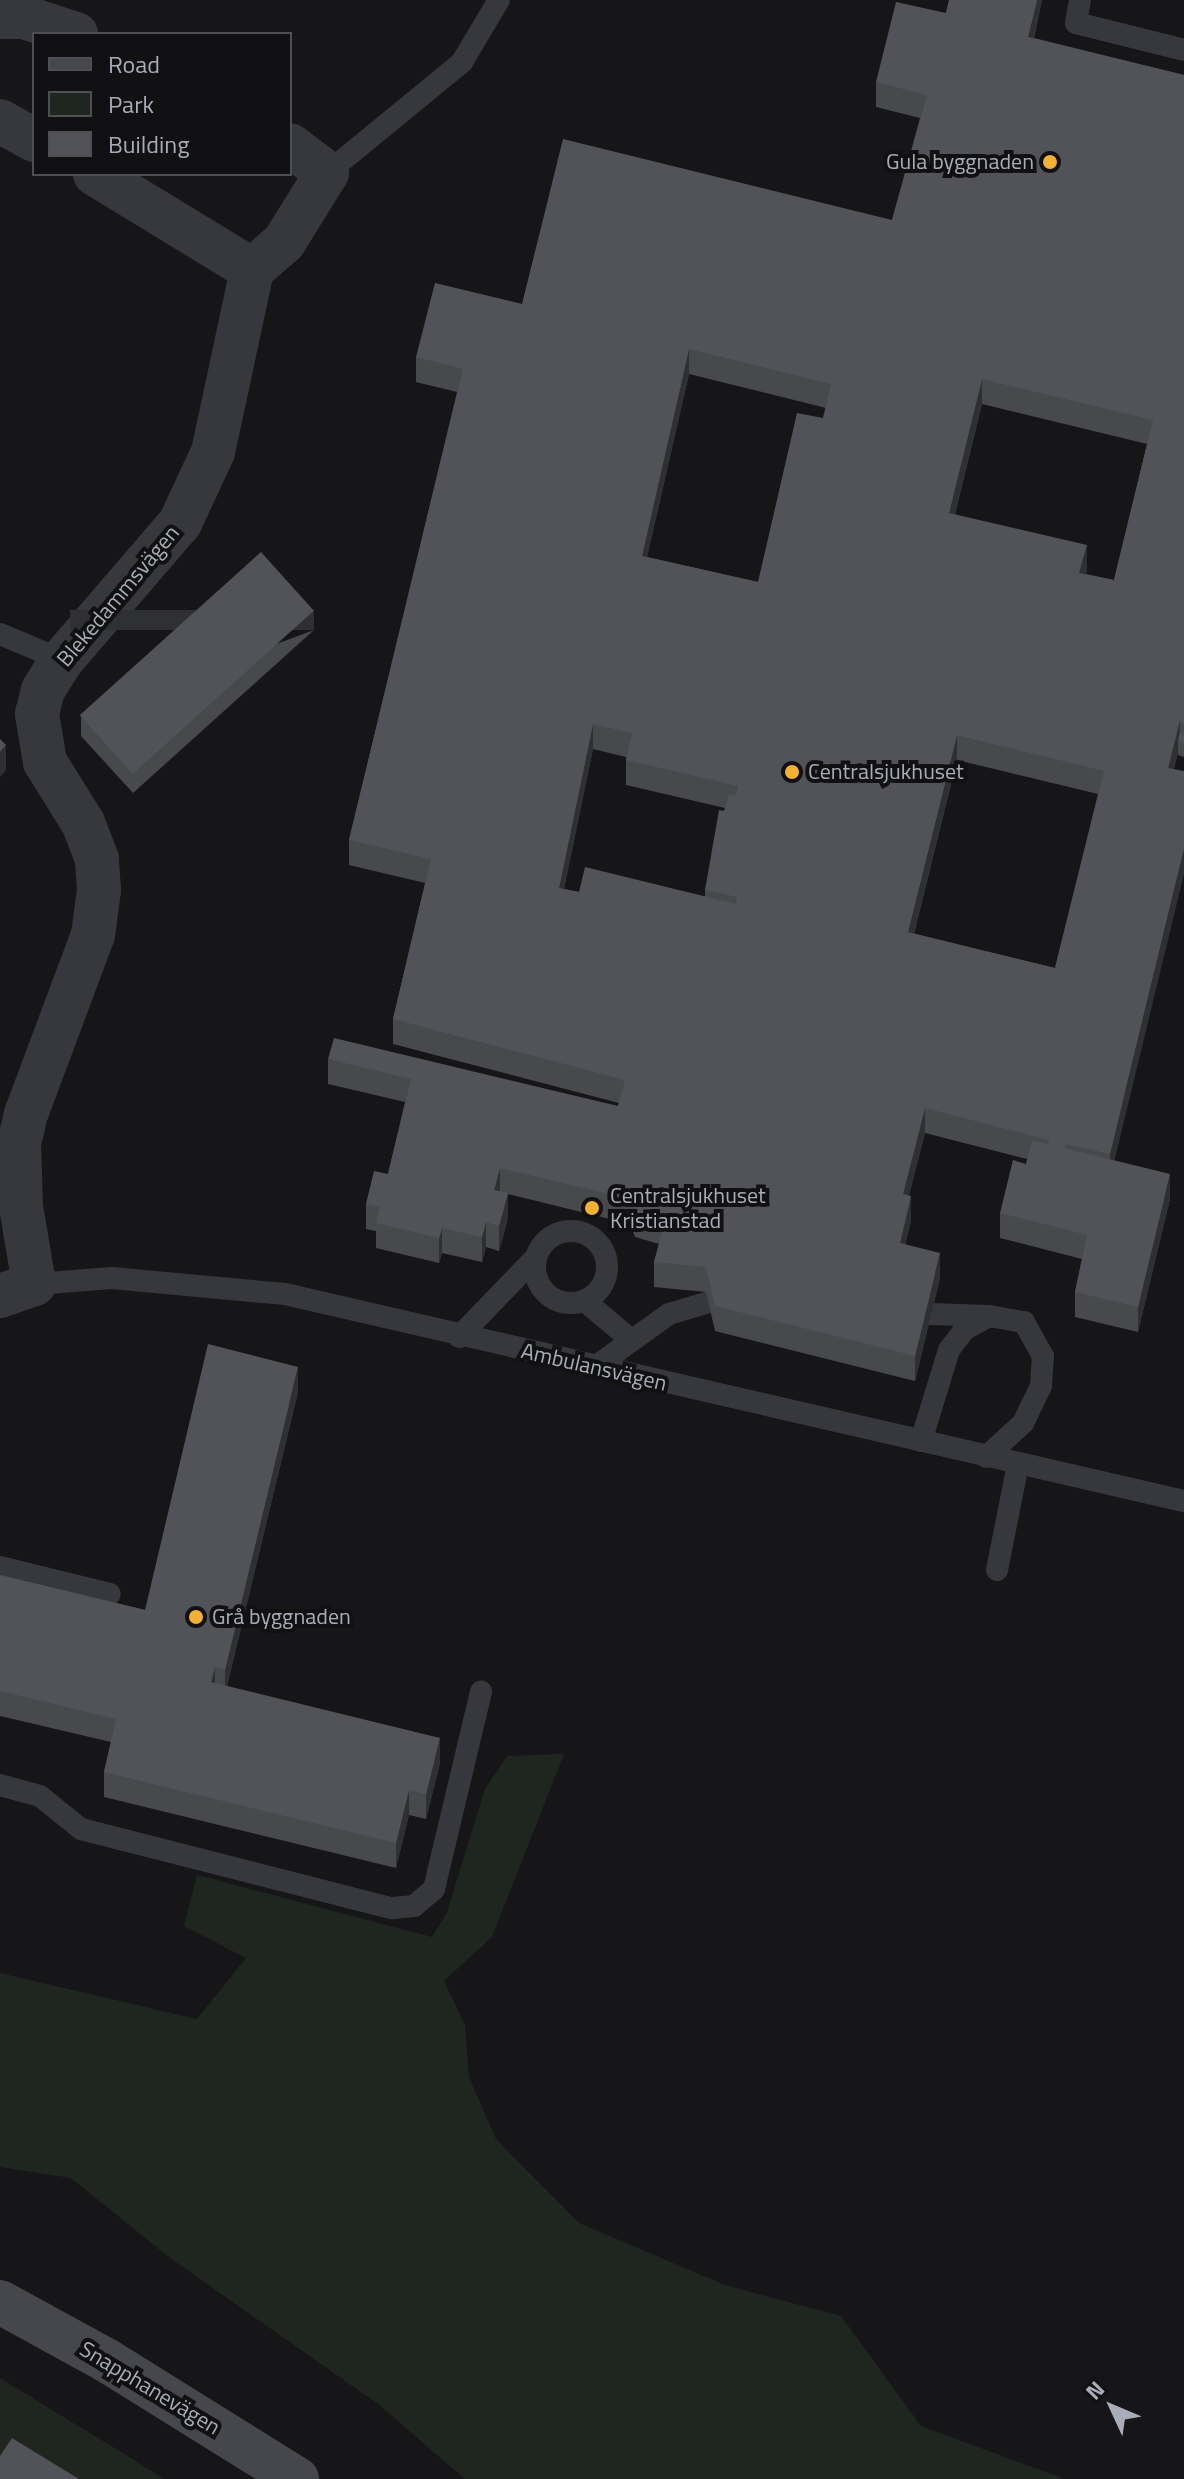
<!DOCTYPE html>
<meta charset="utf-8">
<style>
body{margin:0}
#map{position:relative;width:1184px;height:2479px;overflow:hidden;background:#161618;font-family:"Titillium Web",sans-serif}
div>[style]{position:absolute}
.green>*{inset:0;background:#1e261f}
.lane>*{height:22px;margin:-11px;padding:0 11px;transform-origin:11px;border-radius:11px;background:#37383d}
.lane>.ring{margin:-11px;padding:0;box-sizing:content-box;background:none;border:22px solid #37383d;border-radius:50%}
.street>*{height:44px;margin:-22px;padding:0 22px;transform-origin:22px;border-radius:22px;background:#37383d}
.secondary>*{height:44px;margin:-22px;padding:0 22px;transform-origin:22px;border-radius:22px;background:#45474d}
.wall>*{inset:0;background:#47494d}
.shaded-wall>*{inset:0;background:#2f3033;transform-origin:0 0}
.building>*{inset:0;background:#525359;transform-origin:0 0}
.dots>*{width:22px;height:22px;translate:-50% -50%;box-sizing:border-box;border:4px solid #111113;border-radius:50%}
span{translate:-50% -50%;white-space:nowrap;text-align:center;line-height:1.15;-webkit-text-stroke:8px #111113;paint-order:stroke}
.poi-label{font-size:22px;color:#a8adb8}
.right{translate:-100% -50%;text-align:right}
.left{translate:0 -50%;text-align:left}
.street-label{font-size:22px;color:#a8adb8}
.legend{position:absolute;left:32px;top:32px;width:260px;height:144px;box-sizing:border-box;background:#111113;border:2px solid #4d4f55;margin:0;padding:10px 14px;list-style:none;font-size:24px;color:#a8adb8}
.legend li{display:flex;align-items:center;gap:16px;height:40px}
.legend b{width:40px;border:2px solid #4d4f55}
.north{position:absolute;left:1072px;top:2367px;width:80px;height:80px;-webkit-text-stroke:6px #111113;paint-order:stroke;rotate:314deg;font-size:22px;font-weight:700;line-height:32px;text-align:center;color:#a8adb8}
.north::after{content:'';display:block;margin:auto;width:28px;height:36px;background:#a8adb8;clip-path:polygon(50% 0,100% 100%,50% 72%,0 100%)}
</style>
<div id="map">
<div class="green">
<i style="clip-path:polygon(564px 1754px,492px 1937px,444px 1981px,465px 2025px,469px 2077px,496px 2139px,579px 2223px,725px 2285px,841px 2316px,921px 2426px,1065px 2479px,465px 2479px,378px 2404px,170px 2258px,71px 2178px,0 2167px,0 1973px,197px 2019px,246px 1958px,184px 1926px,197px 1875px,432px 1937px,447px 1912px,485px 1789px,507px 1756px)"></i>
<i style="clip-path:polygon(0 2378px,165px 2479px,0 2479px)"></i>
</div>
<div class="lane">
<i style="left:1080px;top:0;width:23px;rotate:100deg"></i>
<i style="left:1076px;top:23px;width:111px;rotate:14deg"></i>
<i style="left:327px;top:173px;width:175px;rotate:-39.4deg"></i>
<i style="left:462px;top:62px;width:72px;rotate:-59.2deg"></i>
<i style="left:0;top:634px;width:67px;rotate:22.8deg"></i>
<i class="ring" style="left:535px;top:1231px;width:50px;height:50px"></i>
<i style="left:34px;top:1284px;width:78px;rotate:-4.4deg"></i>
<i style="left:112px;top:1278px;width:174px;rotate:5.3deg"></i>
<i style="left:285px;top:1294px;width:923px;rotate:12.97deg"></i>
<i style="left:585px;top:1301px;width:59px;rotate:40.2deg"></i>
<i style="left:931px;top:1314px;width:57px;rotate:2deg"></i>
<i style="left:459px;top:1337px;width:111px;rotate:-46.1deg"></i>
<i style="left:595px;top:1367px;width:91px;rotate:-35.6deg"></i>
<i style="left:669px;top:1314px;width:42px;rotate:-16.7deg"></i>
<i style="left:921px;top:1441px;width:95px;rotate:-72.9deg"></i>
<i style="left:949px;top:1350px;width:25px;rotate:-53deg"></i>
<i style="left:964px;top:1330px;width:29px;rotate:-29deg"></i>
<i style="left:989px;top:1316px;width:36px;rotate:10deg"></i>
<i style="left:1024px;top:1322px;width:39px;rotate:61deg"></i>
<i style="left:1043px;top:1356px;width:30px;rotate:94deg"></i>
<i style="left:1041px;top:1386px;width:41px;rotate:115.9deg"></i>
<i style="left:1023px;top:1423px;width:50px;rotate:137.4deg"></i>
<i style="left:0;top:1567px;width:113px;rotate:13.8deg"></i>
<i style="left:997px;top:1570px;width:108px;rotate:-78.8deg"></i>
<i style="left:0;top:1785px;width:41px;rotate:15.4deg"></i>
<i style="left:40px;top:1796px;width:53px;rotate:38.8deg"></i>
<i style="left:81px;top:1829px;width:321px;rotate:14.3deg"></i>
<i style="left:392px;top:1908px;width:22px;rotate:-5deg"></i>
<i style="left:414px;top:1906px;width:26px;rotate:-40deg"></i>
<i style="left:434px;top:1889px;width:203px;rotate:-76.6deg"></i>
</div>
<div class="street">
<i style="left:0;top:17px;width:24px"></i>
<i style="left:24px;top:17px;width:55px;rotate:18.1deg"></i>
<i style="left:0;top:121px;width:39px;rotate:29deg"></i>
<i style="left:95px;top:174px;width:184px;rotate:31.4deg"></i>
<i style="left:0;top:1296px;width:36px;rotate:-19deg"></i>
<i style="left:34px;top:1284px;width:79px;rotate:-99.5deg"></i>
<i style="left:21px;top:1206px;width:62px;rotate:-91.8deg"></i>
<i style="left:19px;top:1144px;width:31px;rotate:-77deg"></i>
<i style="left:26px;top:1114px;width:191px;rotate:-69.5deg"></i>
<i style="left:93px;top:935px;width:45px;rotate:-82.4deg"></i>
<i style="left:99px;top:890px;width:31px;rotate:-94deg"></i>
<i style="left:97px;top:859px;width:39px;rotate:-111deg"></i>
<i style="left:83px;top:823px;width:72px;rotate:-121.9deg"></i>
<i style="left:45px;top:762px;width:49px;rotate:-99.5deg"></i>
<i style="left:37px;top:714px;width:25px;rotate:-76deg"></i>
<i style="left:43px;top:690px;width:36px;rotate:-58deg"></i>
<i style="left:62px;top:660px;width:181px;rotate:-49.3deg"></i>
<i style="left:180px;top:523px;width:78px;rotate:-65.1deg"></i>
<i style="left:213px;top:452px;width:186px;rotate:-77.9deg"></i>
<i style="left:252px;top:270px;width:43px;rotate:-41.2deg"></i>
<i style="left:284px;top:242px;width:81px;rotate:-58.1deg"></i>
<i style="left:327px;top:173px;width:46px;rotate:-142.9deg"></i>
</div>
<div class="secondary">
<i style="left:0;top:2302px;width:121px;rotate:28.7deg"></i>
<i style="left:106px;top:2360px;width:225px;rotate:31.9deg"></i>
</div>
<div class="wall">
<i style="clip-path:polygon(evenodd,949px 0,1042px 0,1034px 38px,1184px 75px,1184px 757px,1178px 755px,1178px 752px,1174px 769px,1114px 1160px,1170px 1199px,1138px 1332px,1075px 1317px,1075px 1292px,1082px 1259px,1000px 1238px,1000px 1213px,1026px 1164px,1027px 1159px,925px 1133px,909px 1195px,911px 1221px,905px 1244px,940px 1278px,915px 1381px,715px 1331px,706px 1292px,654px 1287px,654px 1262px,659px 1244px,635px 1237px,630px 1224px,508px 1194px,508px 1218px,499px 1251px,486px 1247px,482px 1262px,442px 1253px,439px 1263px,376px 1248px,376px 1231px,366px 1229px,366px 1204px,388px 1174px,405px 1102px,328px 1084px,328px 1059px,618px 1106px,619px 1103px,393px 1044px,393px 1019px,425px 883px,349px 865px,349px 840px,457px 392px,416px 382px,416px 357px,522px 304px,892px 220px,920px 118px,876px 107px,876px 82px,946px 13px,949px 0,689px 374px,826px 408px,823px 418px,758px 582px,647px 557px,689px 374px,949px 0,982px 404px,1147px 444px,1114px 580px,1086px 574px,1087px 570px,955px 514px,982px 404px,949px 0,593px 749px,626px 757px,626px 785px,725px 808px,705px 890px,705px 896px,579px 892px,564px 889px,593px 749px,949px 0,957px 760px,1098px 794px,1055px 968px,914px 934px,957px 760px)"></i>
<i style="clip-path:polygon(314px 630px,133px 793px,81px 736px,81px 716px)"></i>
<i style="clip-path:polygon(298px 1392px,227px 1686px,440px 1763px,426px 1819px,409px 1815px,396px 1868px,104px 1797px,104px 1772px,111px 1742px,0 1716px,0 1575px,145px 1610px)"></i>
</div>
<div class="shaded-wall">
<i style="clip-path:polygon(1037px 0,1042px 0,1028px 62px,1028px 37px)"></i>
<i style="clip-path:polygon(689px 349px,689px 374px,642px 580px,642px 556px)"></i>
<i style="clip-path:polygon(982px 379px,982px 404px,949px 538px,949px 513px)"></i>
<i style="clip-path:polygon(1087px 545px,1087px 570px,1079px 598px,1079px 573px)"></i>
<i style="left:314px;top:610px;width:20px;height:244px;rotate:90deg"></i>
<i style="clip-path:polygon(1180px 720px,1180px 742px,1178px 741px,1178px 752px,1168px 793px,1168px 768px)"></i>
<i style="clip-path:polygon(593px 724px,593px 749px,559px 912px,559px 888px)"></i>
<i style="clip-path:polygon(957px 735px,957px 760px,908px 957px,908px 932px)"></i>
<i style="clip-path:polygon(6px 745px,6px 770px,0 777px,0 752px)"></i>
<i style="clip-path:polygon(1184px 849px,1184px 874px,1110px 1179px,1110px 1154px)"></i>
<i style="clip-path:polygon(925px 1108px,925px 1133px,903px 1219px,903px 1194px)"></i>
<i style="clip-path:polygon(500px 1168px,500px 1192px,494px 1190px)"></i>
<i style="clip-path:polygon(1170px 1174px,1170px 1199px,1138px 1332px,1138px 1307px)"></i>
<i style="clip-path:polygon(508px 1193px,508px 1218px,499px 1251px,499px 1226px)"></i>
<i style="clip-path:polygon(911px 1196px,911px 1221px,900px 1268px,900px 1243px)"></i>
<i style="clip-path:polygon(486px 1222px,486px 1247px,482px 1262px,482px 1237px)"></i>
<i style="clip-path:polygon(442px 1228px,442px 1253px,439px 1263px,439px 1238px)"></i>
<i style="clip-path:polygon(940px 1253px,940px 1278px,915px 1381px,915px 1356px)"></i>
<i style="clip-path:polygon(298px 1367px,298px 1392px,225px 1695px,225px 1670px)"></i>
<i style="clip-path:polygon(215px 1667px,215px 1692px,211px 1682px)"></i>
<i style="clip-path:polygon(440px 1738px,440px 1763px,426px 1819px,426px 1794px)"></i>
<i style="clip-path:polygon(409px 1790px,409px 1815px,396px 1868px,396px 1843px)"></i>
</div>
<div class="building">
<i style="clip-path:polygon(evenodd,949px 0,1037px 0,1028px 37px,1184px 75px,1184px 725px,1180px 720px,1168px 768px,1184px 771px,1184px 849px,1110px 1154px,1066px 1144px,1064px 1148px,1170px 1174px,1138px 1307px,1075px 1292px,1087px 1235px,1000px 1213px,1013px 1160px,1026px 1164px,1032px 1141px,1048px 1144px,1049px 1140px,925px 1108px,903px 1194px,911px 1196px,900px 1243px,940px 1253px,915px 1356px,715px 1306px,706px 1267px,654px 1262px,665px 1221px,635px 1212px,630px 1199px,500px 1168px,494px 1190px,508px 1193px,499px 1226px,486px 1222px,482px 1237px,442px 1228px,439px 1238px,376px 1223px,380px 1207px,366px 1204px,374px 1171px,388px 1174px,411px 1079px,328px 1059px,334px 1038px,618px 1106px,625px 1080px,393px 1019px,431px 859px,349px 840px,463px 369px,416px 357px,435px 283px,522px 304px,563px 139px,892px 220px,927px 95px,876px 82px,896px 2px,946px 13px,949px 0,689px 349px,831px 384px,823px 418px,797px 413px,758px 582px,642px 556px,689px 349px,949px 0,982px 379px,1153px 420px,1114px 580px,1079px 573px,1087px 545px,949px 513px,982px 379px,949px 0,593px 724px,632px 733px,626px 760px,738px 786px,736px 796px,729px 794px,724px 811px,719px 810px,705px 890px,737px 897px,736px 904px,585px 867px,579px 892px,559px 888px,593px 724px,949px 0,957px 735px,1104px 771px,1055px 968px,908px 932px,957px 735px)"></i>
<i style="left:261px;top:552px;width:79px;height:244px;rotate:48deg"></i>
<i style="clip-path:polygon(1180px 731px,1184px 736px,1184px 743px,1178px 741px)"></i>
<i style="clip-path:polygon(0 739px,6px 745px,0 752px)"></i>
<i style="clip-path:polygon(208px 1344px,298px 1367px,225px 1670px,215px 1667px,211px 1682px,440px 1738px,426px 1794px,409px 1790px,396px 1843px,104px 1772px,116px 1719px,0 1691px,0 1575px,145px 1610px)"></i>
<i style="clip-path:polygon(12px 2438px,79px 2479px,0 2479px,0 2456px)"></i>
</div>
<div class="dots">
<i style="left:1050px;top:162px;background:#f2b134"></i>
<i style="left:792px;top:772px;background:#f2b134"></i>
<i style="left:592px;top:1208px;background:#f2b134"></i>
<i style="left:196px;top:1617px;background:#f2b134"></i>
</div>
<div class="poi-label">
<span class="right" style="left:1034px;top:162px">Gula byggnaden</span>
<span class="left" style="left:808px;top:772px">Centralsjukhuset</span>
<span class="left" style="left:610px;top:1208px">Centralsjukhuset<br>Kristianstad</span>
<span class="left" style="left:212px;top:1617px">Grå byggnaden</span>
</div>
<div class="street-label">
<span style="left:118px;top:596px;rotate:-50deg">Blekedammsvägen</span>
<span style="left:594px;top:1367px;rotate:13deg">Ambulansvägen</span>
<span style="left:150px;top:2388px;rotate:31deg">Snapphanevägen</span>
</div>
<ul class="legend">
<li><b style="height:10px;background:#45474d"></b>Road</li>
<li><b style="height:22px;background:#1e261f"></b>Park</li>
<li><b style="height:22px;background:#525359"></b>Building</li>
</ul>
<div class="north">N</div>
</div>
